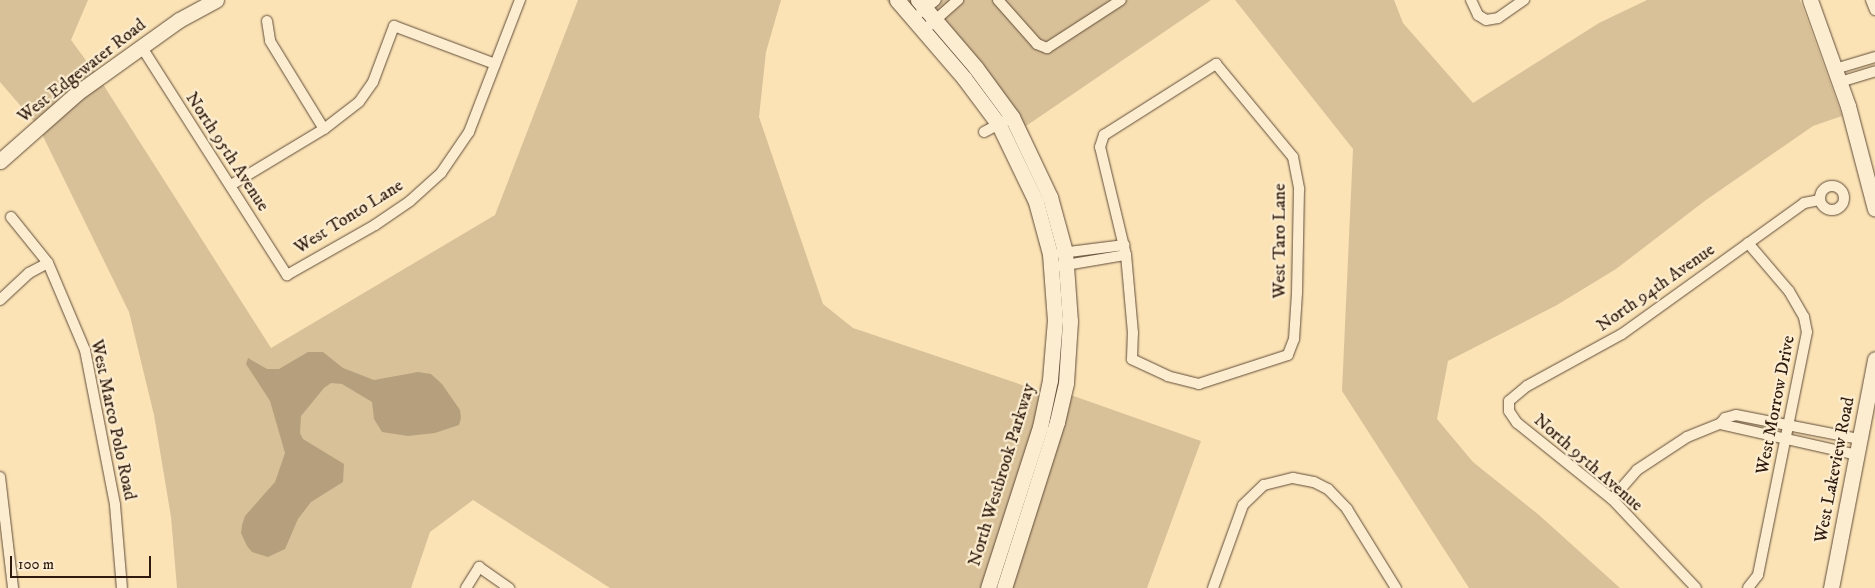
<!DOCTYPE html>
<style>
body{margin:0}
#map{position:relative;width:1875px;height:588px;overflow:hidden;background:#fbe3b6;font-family:"IM FELL DW Pica",serif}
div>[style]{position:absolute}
.green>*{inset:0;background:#d8c199}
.water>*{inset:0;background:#b59f7d}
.roads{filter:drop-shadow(0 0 1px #614c38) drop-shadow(0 0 1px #614c38)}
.street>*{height:10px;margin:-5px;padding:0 5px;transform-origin:5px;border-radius:5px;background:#fcedd0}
.street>.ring{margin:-5px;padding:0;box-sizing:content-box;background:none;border:10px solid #fcedd0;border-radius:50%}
.secondary>*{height:15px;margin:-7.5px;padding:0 7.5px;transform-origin:7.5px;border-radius:7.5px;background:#fcedd0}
span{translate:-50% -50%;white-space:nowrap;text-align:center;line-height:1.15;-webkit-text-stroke:4.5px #fcedd0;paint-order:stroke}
.street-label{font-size:18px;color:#2e1a0e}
.scale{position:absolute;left:10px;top:556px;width:141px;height:22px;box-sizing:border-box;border:2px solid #2e1a0e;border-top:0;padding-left:6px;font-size:15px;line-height:18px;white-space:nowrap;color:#2e1a0e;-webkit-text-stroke:4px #fcedd0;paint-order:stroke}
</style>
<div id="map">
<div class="green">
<i style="clip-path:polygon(0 0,88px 0,71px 40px,99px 78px,271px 348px,495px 215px,578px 0,781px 0,766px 52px,759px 117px,823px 304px,853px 328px,1040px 391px,1049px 353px,1047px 306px,1043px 259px,1032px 213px,1001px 140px,966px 90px,886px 0,1211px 0,1026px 126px,1064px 220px,1068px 394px,1201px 441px,1147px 588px,610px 588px,473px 500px,430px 532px,411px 588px,177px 588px,171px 517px,154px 415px,129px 312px,38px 126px,0 82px)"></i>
<i style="clip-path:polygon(1235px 0,1394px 0,1403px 23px,1473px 103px,1599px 23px,1647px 0,1800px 0,1842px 116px,1813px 126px,1706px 200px,1616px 269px,1557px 305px,1448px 361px,1437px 419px,1473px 462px,1539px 515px,1620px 588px,1469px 588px,1342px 391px,1353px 149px)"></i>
</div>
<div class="water">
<i style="clip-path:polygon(308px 352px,323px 352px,343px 368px,374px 380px,418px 372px,431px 374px,442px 384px,460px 410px,461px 418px,459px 425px,435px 433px,408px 436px,382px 432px,374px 419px,372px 402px,342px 384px,331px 383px,324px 388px,301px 416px,300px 433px,303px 439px,344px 464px,343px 482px,311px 502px,298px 519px,285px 549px,268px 557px,252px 552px,247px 546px,241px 533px,242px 525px,245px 516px,275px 482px,285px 453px,270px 401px,246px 364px,248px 358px,267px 369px,279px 369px)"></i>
</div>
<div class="roads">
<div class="street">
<i style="left:998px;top:0;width:59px;rotate:48.4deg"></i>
<i style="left:1037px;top:44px;width:11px;rotate:22deg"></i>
<i style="left:1047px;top:48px;width:88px;rotate:-33deg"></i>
<i style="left:1471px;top:0;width:17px;rotate:65deg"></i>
<i style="left:1478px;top:15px;width:9px;rotate:32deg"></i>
<i style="left:1486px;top:20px;width:12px;rotate:-9deg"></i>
<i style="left:1498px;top:18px;width:32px;rotate:-35deg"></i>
<i style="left:1871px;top:0;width:11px;rotate:68deg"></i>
<i style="left:921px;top:12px;width:19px;rotate:-39deg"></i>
<i style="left:267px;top:21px;width:20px;rotate:81deg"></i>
<i style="left:270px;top:41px;width:103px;rotate:58.5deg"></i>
<i style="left:923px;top:31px;width:47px;rotate:-41.5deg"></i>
<i style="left:141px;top:46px;width:272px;rotate:57.5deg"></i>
<i style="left:287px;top:275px;width:101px;rotate:-29.6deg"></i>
<i style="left:375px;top:225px;width:42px;rotate:-34.4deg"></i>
<i style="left:410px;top:201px;width:42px;rotate:-42.1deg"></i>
<i style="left:441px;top:173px;width:50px;rotate:-55.7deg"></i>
<i style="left:469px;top:132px;width:142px;rotate:-68.9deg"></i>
<i style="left:1216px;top:64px;width:121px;rotate:50.4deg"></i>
<i style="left:1293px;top:157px;width:33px;rotate:79deg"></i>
<i style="left:1299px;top:189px;width:104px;rotate:91.1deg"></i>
<i style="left:1297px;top:293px;width:46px;rotate:93.7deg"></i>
<i style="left:1294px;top:339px;width:17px;rotate:111deg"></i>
<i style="left:1288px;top:355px;width:94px;rotate:162deg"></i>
<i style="left:1199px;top:384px;width:32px;rotate:-166deg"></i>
<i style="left:1168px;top:376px;width:40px;rotate:-155deg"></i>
<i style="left:1132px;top:359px;width:26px;rotate:-88deg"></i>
<i style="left:1133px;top:333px;width:78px;rotate:-95.1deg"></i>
<i style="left:1126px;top:255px;width:111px;rotate:-103.5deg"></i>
<i style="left:1100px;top:147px;width:13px;rotate:-72deg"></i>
<i style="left:1104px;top:135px;width:133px;rotate:-32.4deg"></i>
<i style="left:1835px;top:69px;width:42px;rotate:-16.7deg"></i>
<i style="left:1840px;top:82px;width:37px;rotate:-17deg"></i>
<i style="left:984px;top:132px;width:32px;rotate:-28deg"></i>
<i style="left:231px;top:185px;width:109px;rotate:-31.1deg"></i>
<i style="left:324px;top:129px;width:44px;rotate:-37.6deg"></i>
<i style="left:359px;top:102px;width:24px;rotate:-55deg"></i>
<i style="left:373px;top:82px;width:60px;rotate:-69.4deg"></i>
<i style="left:394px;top:26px;width:108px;rotate:20.6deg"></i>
<i class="ring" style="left:1820px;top:186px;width:14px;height:14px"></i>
<i style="left:11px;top:217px;width:59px;rotate:51.2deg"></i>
<i style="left:48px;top:263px;width:95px;rotate:67deg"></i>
<i style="left:85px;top:350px;width:158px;rotate:79deg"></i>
<i style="left:115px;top:505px;width:83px;rotate:85.2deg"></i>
<i style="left:1748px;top:243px;width:63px;rotate:49.5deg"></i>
<i style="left:1789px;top:291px;width:30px;rotate:60deg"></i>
<i style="left:1804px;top:317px;width:15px;rotate:79deg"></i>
<i style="left:1807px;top:332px;width:248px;rotate:101.4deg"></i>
<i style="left:1758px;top:575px;width:16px;rotate:128deg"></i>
<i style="left:1061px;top:253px;width:64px;rotate:-7.2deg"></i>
<i style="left:1060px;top:266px;width:67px;rotate:-9.5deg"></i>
<i style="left:0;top:300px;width:40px;rotate:-43deg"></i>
<i style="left:29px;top:273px;width:21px;rotate:-28deg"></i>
<i style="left:1720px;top:424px;width:141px;rotate:12.7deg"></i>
<i style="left:0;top:477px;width:112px;rotate:83.3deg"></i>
<i style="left:1612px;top:499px;width:38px;rotate:-49deg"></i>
<i style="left:1637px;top:470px;width:60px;rotate:-33.4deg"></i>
<i style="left:1687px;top:437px;width:35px;rotate:-22deg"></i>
<i style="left:1720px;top:424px;width:8px;rotate:-50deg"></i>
<i style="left:1725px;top:418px;width:11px;rotate:-15deg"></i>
<i style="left:1736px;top:415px;width:126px;rotate:11deg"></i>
<i style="left:466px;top:588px;width:25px;rotate:-58deg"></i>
<i style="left:479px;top:567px;width:37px;rotate:35deg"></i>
<i style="left:1213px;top:588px;width:88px;rotate:-70.1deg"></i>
<i style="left:1243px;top:505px;width:29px;rotate:-44deg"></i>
<i style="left:1264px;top:485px;width:30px;rotate:-14deg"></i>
<i style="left:1293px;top:478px;width:21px;rotate:11deg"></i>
<i style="left:1314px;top:482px;width:16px;rotate:27deg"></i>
<i style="left:1328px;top:489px;width:28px;rotate:46deg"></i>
<i style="left:1347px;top:509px;width:93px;rotate:58.2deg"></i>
<i style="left:1696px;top:588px;width:122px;rotate:-133.3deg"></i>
<i style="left:1612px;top:499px;width:122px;rotate:-141.3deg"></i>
<i style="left:1517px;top:423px;width:14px;rotate:-124deg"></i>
<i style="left:1509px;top:411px;width:10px;rotate:-90deg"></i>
<i style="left:1509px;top:401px;width:23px;rotate:-40deg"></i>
<i style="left:1527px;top:386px;width:108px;rotate:-28.7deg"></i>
<i style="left:1622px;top:334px;width:224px;rotate:-35.7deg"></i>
<i style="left:1804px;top:203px;width:15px;rotate:-11deg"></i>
</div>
<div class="secondary">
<i style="left:897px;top:0;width:103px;rotate:49.3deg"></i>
<i style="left:964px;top:78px;width:59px;rotate:53.3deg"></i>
<i style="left:999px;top:125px;width:85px;rotate:64.3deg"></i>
<i style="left:1036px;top:202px;width:54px;rotate:74.9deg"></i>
<i style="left:1050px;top:254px;width:66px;rotate:85.7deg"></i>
<i style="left:1055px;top:320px;width:60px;rotate:94.8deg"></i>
<i style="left:1050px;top:380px;width:48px;rotate:102deg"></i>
<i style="left:1040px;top:427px;width:169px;rotate:107.9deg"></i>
<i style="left:918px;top:0;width:89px;rotate:49.5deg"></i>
<i style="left:976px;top:68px;width:61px;rotate:53.7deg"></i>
<i style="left:1012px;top:117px;width:89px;rotate:64.6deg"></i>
<i style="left:1050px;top:197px;width:57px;rotate:74.7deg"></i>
<i style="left:1065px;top:252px;width:69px;rotate:85.9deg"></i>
<i style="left:1070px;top:321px;width:62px;rotate:93.7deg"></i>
<i style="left:1066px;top:383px;width:40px;rotate:103deg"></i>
<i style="left:1057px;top:422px;width:174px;rotate:107.7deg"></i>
<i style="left:1810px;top:0;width:113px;rotate:70.3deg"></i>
<i style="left:1848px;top:106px;width:106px;rotate:75.3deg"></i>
<i style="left:0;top:161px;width:103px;rotate:-41.4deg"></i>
<i style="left:77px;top:93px;width:125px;rotate:-35.6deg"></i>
<i style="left:179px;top:20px;width:42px;rotate:-28.4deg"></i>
<i style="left:1831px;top:588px;width:233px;rotate:-79.1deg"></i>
</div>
</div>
<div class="street-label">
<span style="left:82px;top:71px;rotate:-38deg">West Edgewater Road</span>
<span style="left:227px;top:152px;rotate:57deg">North 95th Avenue</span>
<span style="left:349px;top:217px;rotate:-32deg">West Tonto Lane</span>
<span style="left:1280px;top:241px;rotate:-90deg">West Taro Lane</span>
<span style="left:1656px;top:288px;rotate:-35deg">North 94th Avenue</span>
<span style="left:1776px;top:405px;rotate:-79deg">West Morrow Drive</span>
<span style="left:113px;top:420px;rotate:78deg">West Marco Polo Road</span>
<span style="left:1588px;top:463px;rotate:41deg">North 95th Avenue</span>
<span style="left:1835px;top:470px;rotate:-79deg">West Lakeview Road</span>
<span style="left:1002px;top:475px;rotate:-73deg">North Westbrook Parkway</span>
</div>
<div class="scale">100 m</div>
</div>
